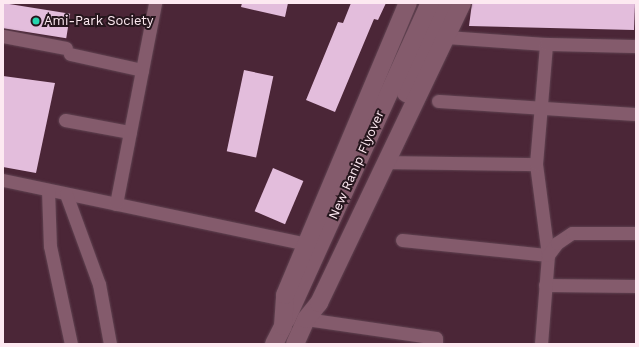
<!DOCTYPE html>
<style>
body{margin:0}
#map{position:relative;width:639px;height:347px;overflow:hidden;background:#4b2637;font-family:"Work Sans",sans-serif}
div>[style]{position:absolute}
.building>*{inset:0;background:#e3bddc;transform-origin:0 0}
.roads{filter:drop-shadow(0 0 1px #604351) drop-shadow(0 0 1px #604351)}
.street>*{height:13px;margin:-6.5px;padding:0 6.5px;transform-origin:6.5px;border-radius:6.5px;background:#845b6c}
.secondary>*{height:18px;margin:-9px;padding:0 9px;transform-origin:9px;border-radius:9px;background:#845b6c}
.dots>*{width:11px;height:11px;translate:-50% -50%;box-sizing:border-box;border:2px solid #26161d;border-radius:50%}
span{translate:-50% -50%;white-space:nowrap;text-align:center;line-height:1.15;-webkit-text-stroke:4px #26161d;paint-order:stroke}
.poi-label{font-size:13px;color:#fde9f1}
.left{translate:0 -50%;text-align:left}
.street-label{font-size:13px;color:#fde9f1}
.frame{position:absolute;inset:0;border:4px solid #fde9f1;pointer-events:none}
</style>
<div id="map">
<div class="building">
<i style="left:3px;top:3px;width:68px;height:25px;rotate:9deg"></i>
<i style="clip-path:polygon(242px 3px,288px 3px,285px 17px,241px 7px)"></i>
<i style="clip-path:polygon(351px 3px,386px 3px,378px 20px,374px 19px,335px 112px,306px 100px,338px 22px,343px 23px)"></i>
<i style="clip-path:polygon(472px 3px,635px 3px,634px 30px,469px 26px)"></i>
<i style="left:244px;top:70px;width:30px;height:83px;rotate:12deg"></i>
<i style="clip-path:polygon(3px 76px,55px 83px,36px 173px,3px 167px)"></i>
<i style="left:273px;top:168px;width:33px;height:47px;rotate:23deg"></i>
</div>
<div class="roads">
<div class="street">
<i style="left:3px;top:36px;width:64px;rotate:10.8deg"></i>
<i style="left:446px;top:37px;width:100px;rotate:4deg"></i>
<i style="left:70px;top:54px;width:74px;rotate:12.5deg"></i>
<i style="left:438px;top:101px;width:198px;rotate:3.8deg"></i>
<i style="left:65px;top:120px;width:66px;rotate:10.5deg"></i>
<i style="left:386px;top:162px;width:150px;rotate:0.8deg"></i>
<i style="left:3px;top:180px;width:310px;rotate:11.9deg"></i>
<i style="left:48px;top:190px;width:56px;rotate:88deg"></i>
<i style="left:50px;top:246px;width:100px;rotate:77.9deg"></i>
<i style="left:66px;top:194px;width:96px;rotate:69.9deg"></i>
<i style="left:99px;top:284px;width:61px;rotate:79.6deg"></i>
<i style="left:116px;top:204px;width:205px;rotate:-79deg"></i>
<i style="left:402px;top:240px;width:147px;rotate:5.9deg"></i>
<i style="left:548px;top:255px;width:92px;rotate:-97.5deg"></i>
<i style="left:536px;top:164px;width:120px;rotate:-85.2deg"></i>
<i style="left:546px;top:44px;width:90px;rotate:1.3deg"></i>
<i style="left:545px;top:285px;width:91px;rotate:0.6deg"></i>
<i style="left:306px;top:319px;width:131px;rotate:8.3deg"></i>
<i style="left:436px;top:338px;width:6px;rotate:90deg"></i>
<i style="left:541px;top:344px;width:89px;rotate:-85.5deg"></i>
<i style="left:548px;top:255px;width:15px;rotate:-53deg"></i>
<i style="left:557px;top:243px;width:18px;rotate:-34deg"></i>
<i style="left:572px;top:233px;width:64px"></i>
</div>
<div class="secondary">
<i style="left:406px;top:93px;width:99px;rotate:-65.5deg"></i>
<i style="left:286px;top:320px;width:348px;rotate:-65.6deg"></i>
<i style="left:274px;top:344px;width:20px;rotate:-63deg"></i>
<i style="left:283px;top:326px;width:31px;rotate:-86deg"></i>
<i style="left:285px;top:295px;width:317px;rotate:-67.2deg"></i>
<i style="left:295px;top:344px;width:27px;rotate:-66deg"></i>
<i style="left:306px;top:319px;width:21px;rotate:-51deg"></i>
<i style="left:319px;top:303px;width:332px;rotate:-64.5deg"></i>
</div>
</div>
<div class="dots">
<i style="left:36px;top:21px;background:#25d5ae"></i>
</div>
<div class="poi-label">
<span class="left" style="left:44px;top:21px">Ami-Park Society</span>
</div>
<div class="street-label">
<span style="left:357px;top:165px;rotate:-66deg">New Ranip Flyover</span>
</div>
<div class="frame"></div>
</div>
